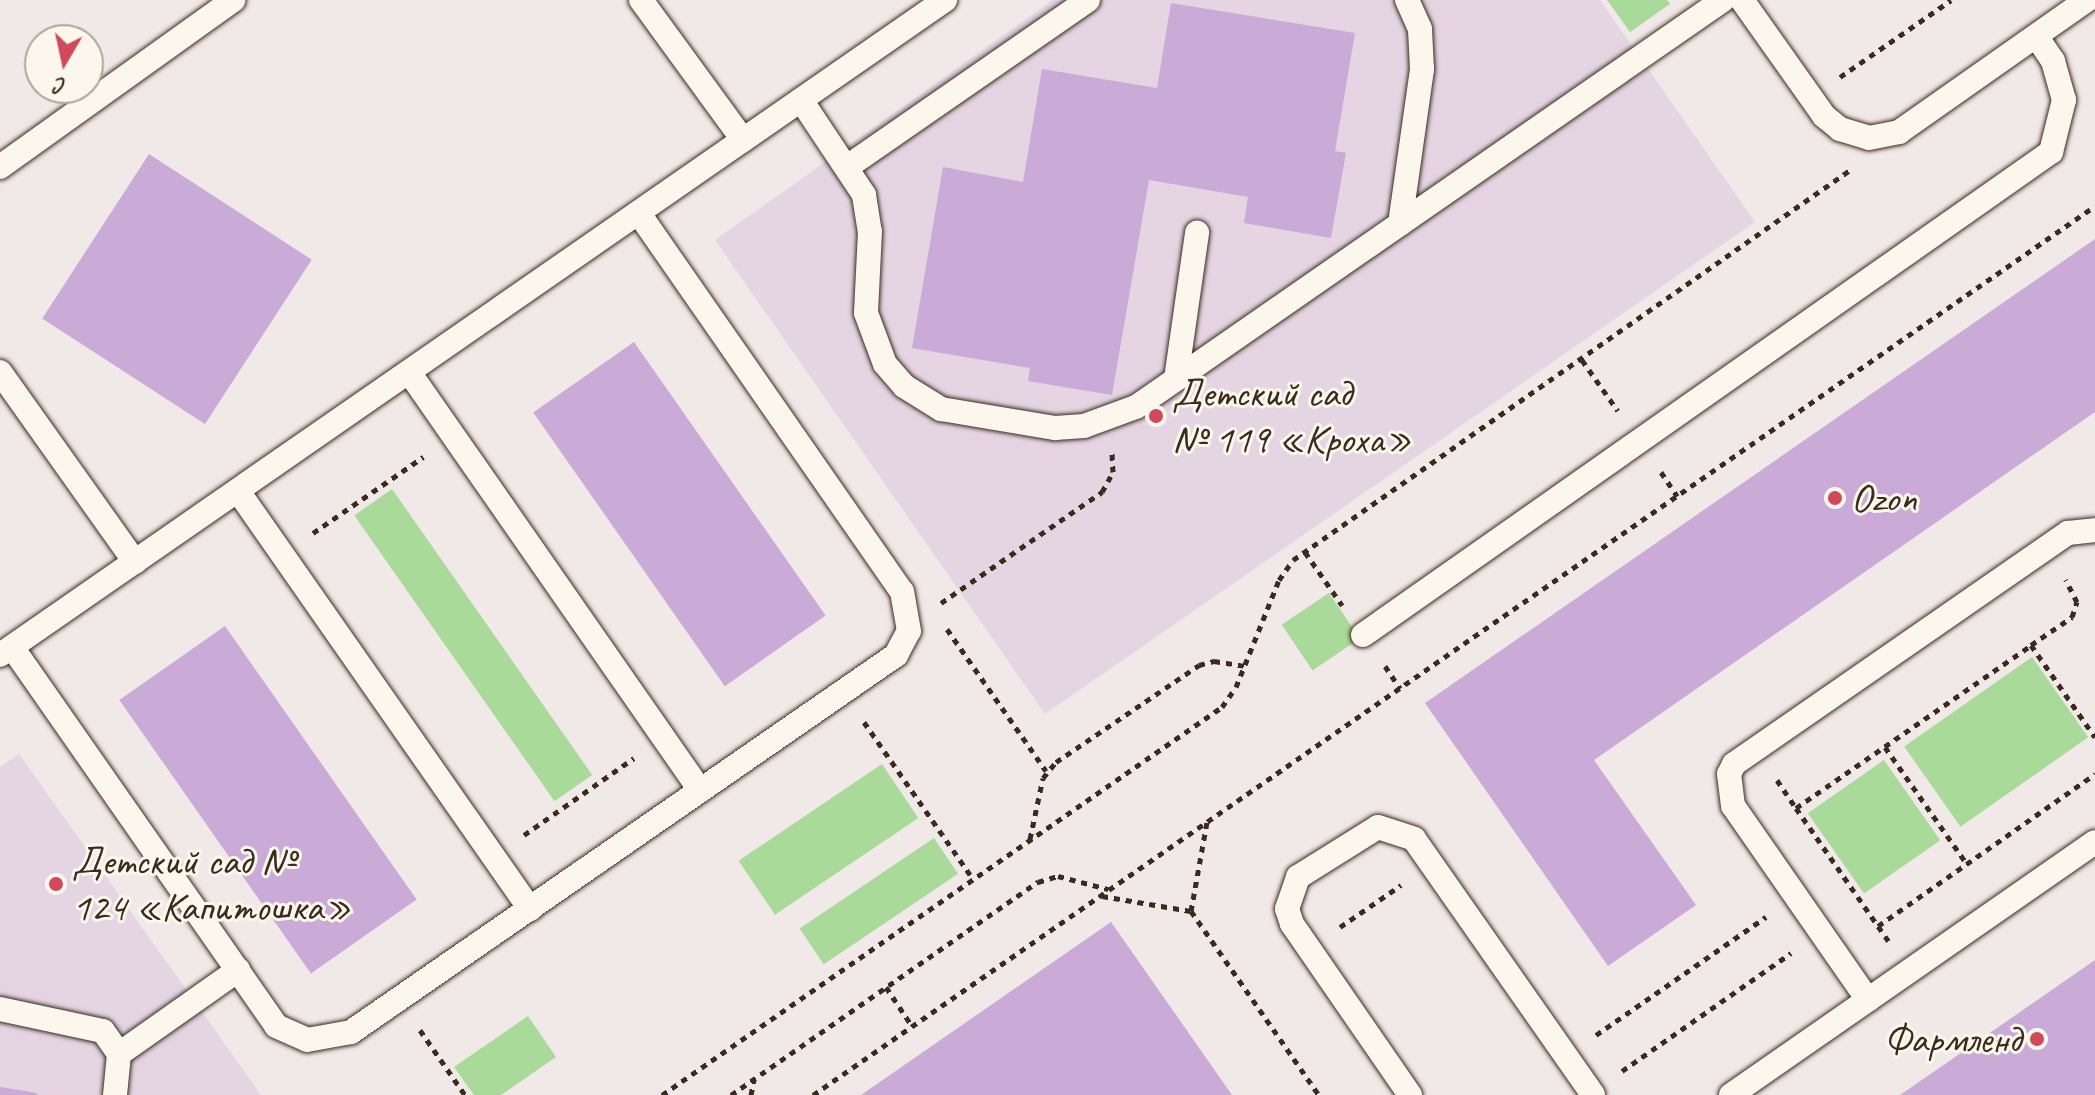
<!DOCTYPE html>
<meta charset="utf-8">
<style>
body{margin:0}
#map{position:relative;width:2095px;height:1095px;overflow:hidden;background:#f1e8e8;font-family:Caveat,sans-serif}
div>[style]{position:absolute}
.built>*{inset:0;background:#e5d5e3}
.green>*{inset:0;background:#aada9a;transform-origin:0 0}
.building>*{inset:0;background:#caaad6;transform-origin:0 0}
.path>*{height:5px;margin-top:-2.5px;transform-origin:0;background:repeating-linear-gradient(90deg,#3b2a1e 0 6px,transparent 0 12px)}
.roads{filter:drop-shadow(0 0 2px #3b2a1e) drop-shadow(0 0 2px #3b2a1e)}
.service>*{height:24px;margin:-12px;padding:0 12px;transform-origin:12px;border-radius:12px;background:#fbf7ec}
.dots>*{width:22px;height:22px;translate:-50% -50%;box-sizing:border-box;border:4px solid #fbf7ec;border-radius:50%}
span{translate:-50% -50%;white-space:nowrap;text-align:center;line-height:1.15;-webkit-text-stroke:6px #fbf7ec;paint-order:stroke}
.poi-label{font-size:40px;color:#3b2a1e}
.left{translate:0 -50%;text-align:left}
.right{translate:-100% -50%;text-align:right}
.north{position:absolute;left:24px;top:24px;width:80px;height:80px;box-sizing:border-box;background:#fbf7ec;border:2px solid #aea59a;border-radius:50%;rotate:189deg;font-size:22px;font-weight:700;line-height:32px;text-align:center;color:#3b2a1e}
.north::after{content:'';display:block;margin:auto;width:28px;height:36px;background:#d1495b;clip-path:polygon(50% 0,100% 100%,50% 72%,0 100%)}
</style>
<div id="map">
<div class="built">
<i style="clip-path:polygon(1053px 0,1600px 0,1755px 222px,1045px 714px,715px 240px)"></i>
<i style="clip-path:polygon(19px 754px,261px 1095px,0 1095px,0 767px)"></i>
</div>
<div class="green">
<i style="clip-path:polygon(1607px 0,1667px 0,1670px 4px,1630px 32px)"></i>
<i style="left:392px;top:489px;width:349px;height:46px;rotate:55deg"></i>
<i style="left:1329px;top:593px;width:55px;height:57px;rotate:56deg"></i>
<i style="left:2032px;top:657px;width:98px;height:156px;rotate:55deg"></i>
<i style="left:1884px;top:760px;width:98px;height:93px;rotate:55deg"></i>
<i style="left:882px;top:764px;width:65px;height:173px;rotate:56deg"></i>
<i style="left:934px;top:838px;width:43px;height:162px;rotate:56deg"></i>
<i style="clip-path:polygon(528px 1016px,556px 1057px,501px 1095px,474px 1095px,454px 1067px)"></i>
</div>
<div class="building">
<i style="clip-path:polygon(1171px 3px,1355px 33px,1335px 151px,1346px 153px,1331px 238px,1244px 223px,1248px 197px,1149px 180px,1112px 395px,1028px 381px,1030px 368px,912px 348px,943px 167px,1023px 182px,1042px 69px,1157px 88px)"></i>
<i style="left:149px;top:154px;width:194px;height:196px;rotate:33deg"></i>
<i style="clip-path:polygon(2095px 239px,2095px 412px,1594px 760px,1696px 905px,1608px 966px,1425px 703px)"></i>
<i style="left:634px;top:342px;width:334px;height:123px;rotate:55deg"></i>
<i style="left:225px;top:626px;width:334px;height:129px;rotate:55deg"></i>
<i style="clip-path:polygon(1111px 922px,1232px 1095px,861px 1095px)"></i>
<i style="clip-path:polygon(2095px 960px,2095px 1095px,1900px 1095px,1945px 1064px)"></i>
<i style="clip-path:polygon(0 1087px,37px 1093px,37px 1095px,0 1095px)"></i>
</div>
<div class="path">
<i style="left:1840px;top:77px;width:135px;rotate:-34.7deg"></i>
<i style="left:1582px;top:360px;width:62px;rotate:54.8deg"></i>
<i style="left:1661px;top:472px;width:29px;rotate:56deg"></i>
<i style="left:313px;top:533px;width:134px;rotate:-34.6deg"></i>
<i style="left:1305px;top:552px;width:65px;rotate:55.1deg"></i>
<i style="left:941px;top:603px;width:196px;rotate:-34.6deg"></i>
<i style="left:1102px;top:492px;width:23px;rotate:-61deg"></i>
<i style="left:1113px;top:472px;width:19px;rotate:-93deg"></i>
<i style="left:947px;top:629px;width:173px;rotate:55.1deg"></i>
<i style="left:2031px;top:645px;width:50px;rotate:-34.3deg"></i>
<i style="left:2072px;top:617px;width:16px;rotate:-72deg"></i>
<i style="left:2077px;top:602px;width:25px;rotate:-117deg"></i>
<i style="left:1385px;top:666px;width:27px;rotate:56deg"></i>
<i style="left:864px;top:722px;width:191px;rotate:55.2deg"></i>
<i style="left:1885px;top:747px;width:143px;rotate:55deg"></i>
<i style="left:1777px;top:780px;width:34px;rotate:56deg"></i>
<i style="left:1796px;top:808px;width:286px;rotate:-34.7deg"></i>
<i style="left:2031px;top:645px;width:112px;rotate:55.2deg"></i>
<i style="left:1796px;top:808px;width:163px;rotate:55.2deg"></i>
<i style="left:524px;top:835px;width:134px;rotate:-35deg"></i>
<i style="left:1030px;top:839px;width:62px;rotate:-78deg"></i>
<i style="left:1043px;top:778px;width:21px;rotate:-51deg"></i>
<i style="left:1056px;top:762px;width:173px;rotate:-34.1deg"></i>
<i style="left:1199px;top:665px;width:16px;rotate:-15deg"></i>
<i style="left:1214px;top:661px;width:31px;rotate:9deg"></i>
<i style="left:1102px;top:896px;width:90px;rotate:9.6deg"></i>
<i style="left:1191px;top:911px;width:224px;rotate:55.2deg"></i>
<i style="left:1191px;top:911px;width:90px;rotate:-79.8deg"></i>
<i style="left:1878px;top:926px;width:265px;rotate:-35deg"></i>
<i style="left:1340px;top:927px;width:74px;rotate:-34.5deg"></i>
<i style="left:886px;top:987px;width:47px;rotate:56.3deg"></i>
<i style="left:420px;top:1030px;width:79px;rotate:55.3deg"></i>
<i style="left:1596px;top:1035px;width:207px;rotate:-34.8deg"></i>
<i style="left:1622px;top:1071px;width:206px;rotate:-34.9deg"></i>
<i style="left:662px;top:1095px;width:681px;rotate:-34.72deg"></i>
<i style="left:1222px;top:707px;width:24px;rotate:-55deg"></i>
<i style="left:1236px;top:687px;width:115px;rotate:-68.1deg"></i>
<i style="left:1279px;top:580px;width:24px;rotate:-55deg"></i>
<i style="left:1293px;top:560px;width:680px;rotate:-35deg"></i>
<i style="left:731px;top:1095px;width:374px;rotate:-34.8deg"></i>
<i style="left:1038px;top:882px;width:21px;rotate:-17deg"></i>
<i style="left:1058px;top:876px;width:52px;rotate:14.6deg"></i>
<i style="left:751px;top:1095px;width:15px;rotate:-79deg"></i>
<i style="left:813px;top:1095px;width:1560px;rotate:-34.74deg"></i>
</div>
<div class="roads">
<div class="service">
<i style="left:641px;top:0;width:173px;rotate:53.9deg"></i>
<i style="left:1742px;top:0;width:142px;rotate:54.7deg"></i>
<i style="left:1824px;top:116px;width:21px;rotate:39deg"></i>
<i style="left:1840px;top:129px;width:30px;rotate:17deg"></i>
<i style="left:1869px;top:138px;width:31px;rotate:-11deg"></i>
<i style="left:1899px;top:132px;width:230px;rotate:-35.1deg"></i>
<i style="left:801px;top:100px;width:114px;rotate:56.4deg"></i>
<i style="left:864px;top:195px;width:36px;rotate:81deg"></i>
<i style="left:870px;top:231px;width:82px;rotate:92.8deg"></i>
<i style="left:866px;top:313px;width:54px;rotate:69.6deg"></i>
<i style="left:885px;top:364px;width:29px;rotate:49deg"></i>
<i style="left:904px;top:386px;width:44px;rotate:31.9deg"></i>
<i style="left:941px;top:409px;width:116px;rotate:9.5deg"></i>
<i style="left:1055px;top:428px;width:29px;rotate:-4deg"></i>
<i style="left:1084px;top:426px;width:55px;rotate:-20.1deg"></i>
<i style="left:1136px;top:407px;width:714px;rotate:-34.74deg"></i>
<i style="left:0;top:167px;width:287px;rotate:-35.6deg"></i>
<i style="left:847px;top:167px;width:293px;rotate:-34.7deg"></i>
<i style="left:1400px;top:224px;width:157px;rotate:-81.9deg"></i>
<i style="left:1422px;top:69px;width:40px;rotate:-92.9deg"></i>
<i style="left:1420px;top:29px;width:32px;rotate:-114deg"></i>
<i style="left:0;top:372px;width:233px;rotate:54.6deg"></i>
<i style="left:409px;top:372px;width:509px;rotate:55.16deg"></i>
<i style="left:1176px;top:379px;width:148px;rotate:-81.8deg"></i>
<i style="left:238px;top:491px;width:510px;rotate:55.06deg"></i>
<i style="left:1363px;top:635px;width:841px;rotate:-35.07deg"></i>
<i style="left:2051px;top:152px;width:54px;rotate:-76deg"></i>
<i style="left:2064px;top:100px;width:41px;rotate:-105.8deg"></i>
<i style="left:2053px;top:61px;width:30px;rotate:-124deg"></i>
<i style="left:12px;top:647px;width:462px;rotate:55.1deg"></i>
<i style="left:276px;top:1026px;width:34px;rotate:24deg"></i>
<i style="left:307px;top:1040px;width:45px;rotate:-10.3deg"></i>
<i style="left:351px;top:1032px;width:663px;rotate:-34.67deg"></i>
<i style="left:896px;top:655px;width:27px;rotate:-62deg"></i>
<i style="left:909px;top:631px;width:40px;rotate:-100deg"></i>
<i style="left:902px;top:592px;width:461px;rotate:-124.8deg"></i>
<i style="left:0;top:655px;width:1150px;rotate:-34.73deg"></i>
<i style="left:1868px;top:1000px;width:236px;rotate:-124.8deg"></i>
<i style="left:1733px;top:806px;width:32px;rotate:-97deg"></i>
<i style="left:1729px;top:774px;width:11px;rotate:-63deg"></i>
<i style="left:1734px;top:764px;width:406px;rotate:-34.7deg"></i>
<i style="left:2068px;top:533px;width:27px;rotate:-6deg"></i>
<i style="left:0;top:1009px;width:105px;rotate:12.1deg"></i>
<i style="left:103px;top:1031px;width:28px;rotate:55deg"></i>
<i style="left:119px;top:1054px;width:41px;rotate:95.6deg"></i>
<i style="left:119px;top:1054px;width:146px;rotate:-35.2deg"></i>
<i style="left:1410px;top:1095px;width:208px;rotate:-124.6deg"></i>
<i style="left:1292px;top:924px;width:16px;rotate:-108deg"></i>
<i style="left:1287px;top:909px;width:34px;rotate:-71deg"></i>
<i style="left:1298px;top:877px;width:94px;rotate:-32deg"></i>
<i style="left:1378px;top:827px;width:38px;rotate:18deg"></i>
<i style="left:1414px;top:839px;width:312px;rotate:55deg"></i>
<i style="left:1731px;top:1095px;width:443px;rotate:-34.8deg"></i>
</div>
</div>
<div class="dots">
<i style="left:1156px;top:416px;background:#d1495b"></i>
<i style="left:1835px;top:498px;background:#d1495b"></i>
<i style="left:56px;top:884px;background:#d1495b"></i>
<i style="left:2037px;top:1039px;background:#d1495b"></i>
</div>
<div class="poi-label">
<span class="left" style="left:1172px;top:416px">Детский сад<br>№ 119 «Кроха»</span>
<span class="left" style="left:1851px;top:498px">Ozon</span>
<span class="left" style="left:72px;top:884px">Детский сад №<br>124 «Капитошка»</span>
<span class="right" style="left:2021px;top:1039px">Фармленд</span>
</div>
<div class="north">С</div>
</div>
